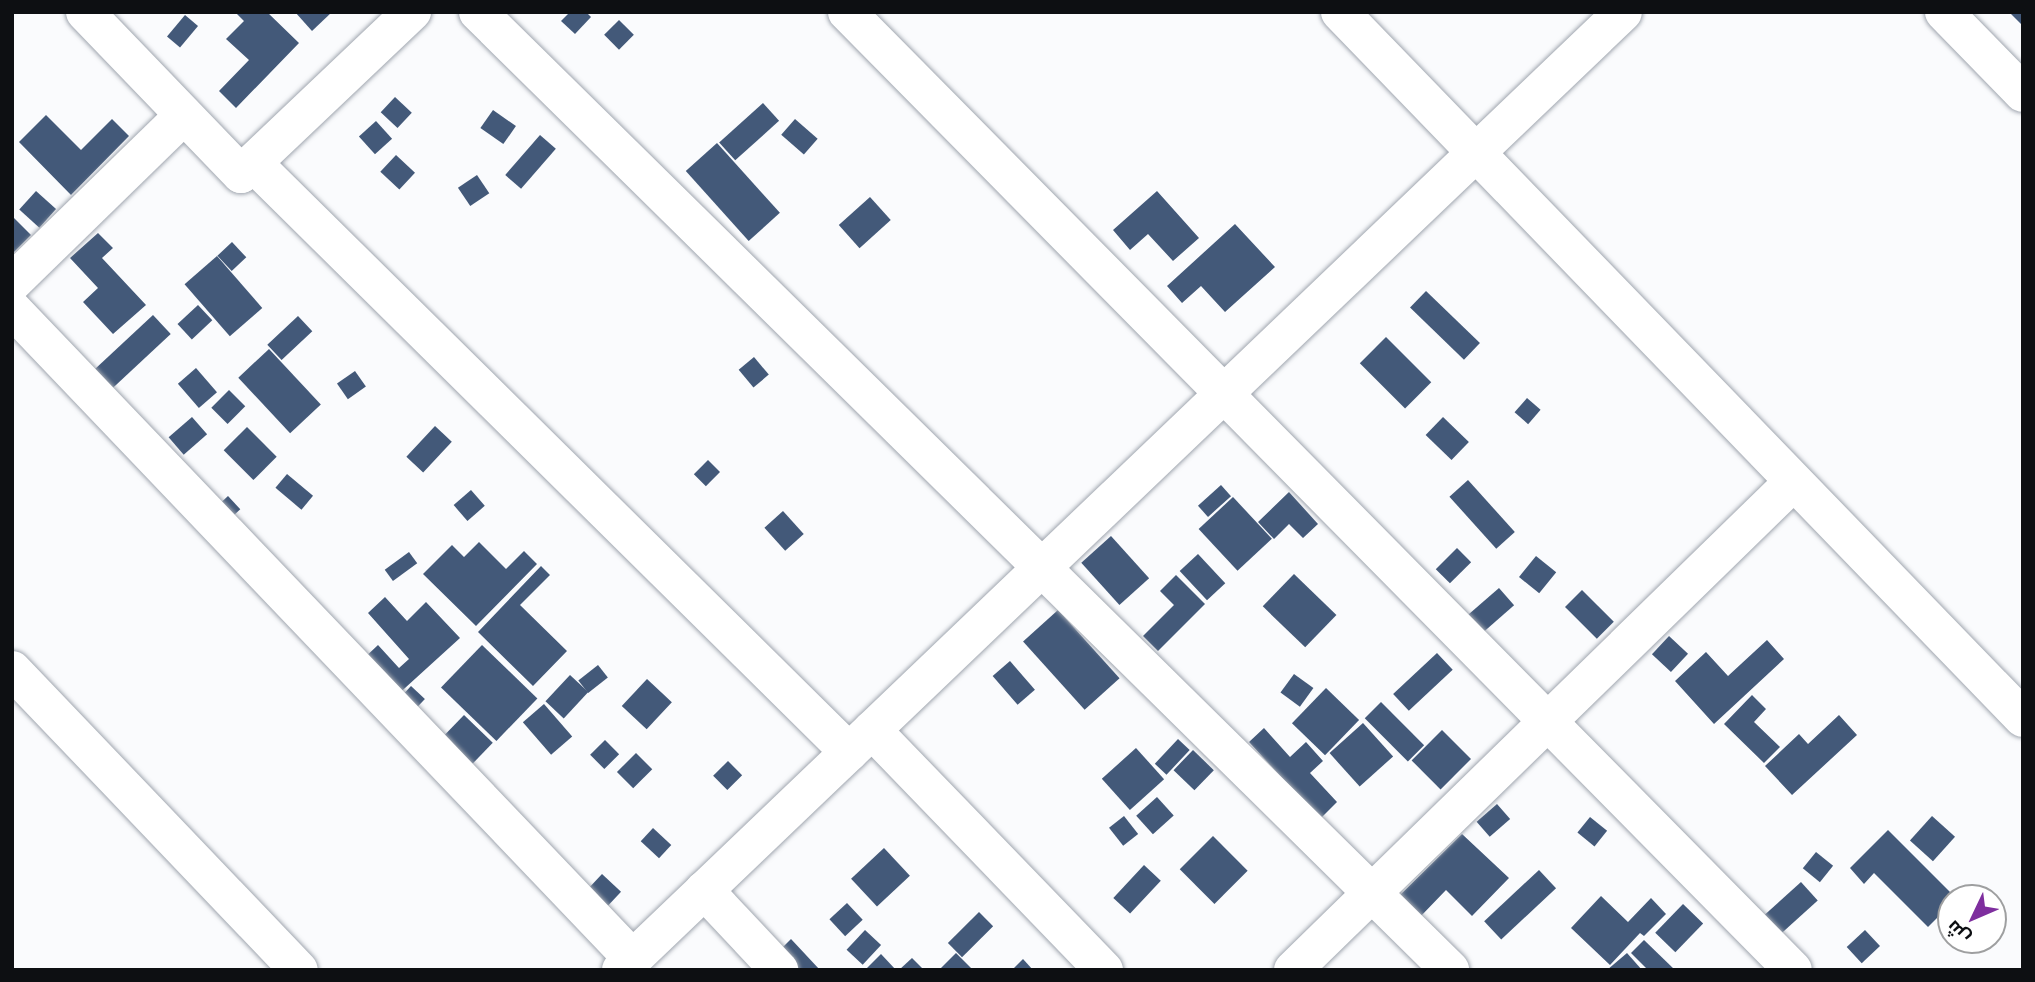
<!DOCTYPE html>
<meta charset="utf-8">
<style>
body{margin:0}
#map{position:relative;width:2035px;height:982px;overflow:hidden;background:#fafbfd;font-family:Signika,Cairo,sans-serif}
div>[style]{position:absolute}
.building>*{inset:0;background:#435979;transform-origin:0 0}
.roads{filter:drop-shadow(0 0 2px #a0a6af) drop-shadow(0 0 2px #a0a6af)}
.minor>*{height:38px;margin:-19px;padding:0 19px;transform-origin:19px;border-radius:19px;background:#fff}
span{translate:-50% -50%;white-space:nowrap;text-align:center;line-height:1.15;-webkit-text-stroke:7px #fff;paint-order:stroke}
.frame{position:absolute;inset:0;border:14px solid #0d0f12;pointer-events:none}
.north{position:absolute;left:1937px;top:884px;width:70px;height:70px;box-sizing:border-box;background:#fff;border:2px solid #9e9fa0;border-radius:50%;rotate:226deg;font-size:19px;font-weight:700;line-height:28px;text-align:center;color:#0d0f12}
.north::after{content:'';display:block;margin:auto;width:24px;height:32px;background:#7e2e9e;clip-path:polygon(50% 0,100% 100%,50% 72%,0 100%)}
</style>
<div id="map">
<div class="building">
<i style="clip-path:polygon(235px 12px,267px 12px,299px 43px,236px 108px,219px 91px,249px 60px,226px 39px,244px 21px)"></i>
<i style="clip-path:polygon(295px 12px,332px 12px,312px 31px)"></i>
<i style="clip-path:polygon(570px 12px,586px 12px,591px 17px,575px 34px,561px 21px)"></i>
<i style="clip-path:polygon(2009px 12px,2023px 12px,2023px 26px)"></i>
<i style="left:185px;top:15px;width:17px;height:28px;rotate:40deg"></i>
<i style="left:619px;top:20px;width:21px;height:21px;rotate:45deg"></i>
<i style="left:395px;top:97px;width:23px;height:21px;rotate:43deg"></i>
<i style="left:763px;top:103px;width:24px;height:59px;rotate:48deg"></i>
<i style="left:493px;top:110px;width:28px;height:22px;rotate:35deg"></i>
<i style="clip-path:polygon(46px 115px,81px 150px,112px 119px,129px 136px,71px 195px,19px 142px)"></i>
<i style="left:795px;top:119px;width:30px;height:21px;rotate:41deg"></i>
<i style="left:376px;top:121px;width:24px;height:23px;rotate:48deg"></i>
<i style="left:540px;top:135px;width:21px;height:53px;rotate:41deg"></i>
<i style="left:717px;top:143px;width:94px;height:42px;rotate:48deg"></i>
<i style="left:396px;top:155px;width:26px;height:23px;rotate:43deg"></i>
<i style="left:477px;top:175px;width:22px;height:23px;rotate:56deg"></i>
<i style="left:36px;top:191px;width:27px;height:25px;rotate:42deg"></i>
<i style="clip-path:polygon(1157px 191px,1199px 238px,1173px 261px,1148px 234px,1130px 250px,1113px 230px)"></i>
<i style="left:870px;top:197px;width:31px;height:42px;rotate:48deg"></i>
<i style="clip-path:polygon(12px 216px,31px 235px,14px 252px,12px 250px)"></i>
<i style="clip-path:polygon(1235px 224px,1275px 267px,1225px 312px,1201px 286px,1182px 303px,1167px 286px)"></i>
<i style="clip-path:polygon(98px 233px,113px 248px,102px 258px,146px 305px,113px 334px,83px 302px,98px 288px,70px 258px)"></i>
<i style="left:232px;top:242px;width:21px;height:20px;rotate:47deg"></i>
<i style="left:217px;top:256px;width:69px;height:43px;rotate:49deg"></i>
<i style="left:1426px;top:291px;width:75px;height:23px;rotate:44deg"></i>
<i style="left:198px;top:305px;width:21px;height:28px;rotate:47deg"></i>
<i style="left:153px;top:315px;width:26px;height:91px;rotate:47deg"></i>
<i style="left:298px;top:316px;width:21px;height:42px;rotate:47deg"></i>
<i style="left:1386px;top:337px;width:64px;height:37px;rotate:45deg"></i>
<i style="left:269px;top:349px;width:76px;height:42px;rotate:47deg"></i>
<i style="left:754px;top:357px;width:23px;height:20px;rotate:50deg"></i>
<i style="left:196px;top:368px;width:32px;height:24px;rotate:49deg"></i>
<i style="left:355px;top:371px;width:19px;height:22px;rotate:55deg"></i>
<i style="left:229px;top:390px;width:23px;height:25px;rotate:45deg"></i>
<i style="left:1527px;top:398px;width:18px;height:19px;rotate:41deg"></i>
<i style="left:192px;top:417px;width:23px;height:31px;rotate:49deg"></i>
<i style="left:1443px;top:417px;width:36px;height:25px;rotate:44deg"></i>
<i style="left:435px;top:426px;width:23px;height:42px;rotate:43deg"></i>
<i style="left:247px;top:427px;width:42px;height:33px;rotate:45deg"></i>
<i style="left:708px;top:460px;width:17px;height:20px;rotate:45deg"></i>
<i style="left:287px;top:474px;width:34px;height:18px;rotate:40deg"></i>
<i style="left:1468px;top:480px;width:70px;height:25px;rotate:48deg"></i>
<i style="left:1221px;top:485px;width:15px;height:31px;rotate:48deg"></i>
<i style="left:471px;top:490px;width:21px;height:23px;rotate:49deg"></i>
<i style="clip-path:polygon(1289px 492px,1318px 524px,1303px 538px,1289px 524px,1274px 539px,1258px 522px)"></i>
<i style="left:228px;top:496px;width:18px;height:22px;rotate:47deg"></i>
<i style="left:1233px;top:497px;width:57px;height:47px;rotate:47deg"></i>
<i style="left:783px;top:511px;width:31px;height:25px;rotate:48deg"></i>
<i style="left:1111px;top:536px;width:57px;height:40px;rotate:48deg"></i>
<i style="clip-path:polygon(479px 542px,506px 569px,524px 551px,537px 564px,476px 626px,423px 574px,452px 545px,464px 557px)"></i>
<i style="left:1457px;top:548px;width:20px;height:30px;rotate:45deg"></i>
<i style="left:409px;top:552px;width:14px;height:30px;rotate:54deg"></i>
<i style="left:1198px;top:554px;width:40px;height:25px;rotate:47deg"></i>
<i style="left:1536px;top:556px;width:26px;height:27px;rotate:39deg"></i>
<i style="clip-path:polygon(541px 566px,550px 575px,520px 605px,567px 651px,533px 686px,478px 632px)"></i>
<i style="left:1294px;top:574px;width:59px;height:45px;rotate:44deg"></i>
<i style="clip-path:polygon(1176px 575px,1205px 604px,1158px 651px,1143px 636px,1174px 605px,1160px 591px)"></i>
<i style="left:1499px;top:588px;width:23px;height:42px;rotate:49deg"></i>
<i style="left:1582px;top:590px;width:45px;height:24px;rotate:45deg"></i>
<i style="clip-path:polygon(385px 597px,407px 621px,426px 602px,460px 638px,394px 698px,360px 662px,378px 645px,399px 668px,409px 659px,368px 613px)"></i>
<i style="left:1058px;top:610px;width:92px;height:47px;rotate:48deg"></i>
<i style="left:1669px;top:636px;width:26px;height:25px;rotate:43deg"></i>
<i style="clip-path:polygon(1767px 640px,1784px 659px,1714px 724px,1675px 681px,1706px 652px,1728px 676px)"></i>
<i style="left:482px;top:645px;width:77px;height:59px;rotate:44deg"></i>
<i style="left:1437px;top:653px;width:23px;height:60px;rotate:47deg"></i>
<i style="left:1010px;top:661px;width:38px;height:23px;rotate:49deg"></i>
<i style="left:598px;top:665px;width:16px;height:25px;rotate:52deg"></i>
<i style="left:1294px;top:674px;width:24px;height:23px;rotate:36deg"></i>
<i style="left:570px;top:675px;width:25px;height:36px;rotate:43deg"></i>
<i style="left:647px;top:679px;width:34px;height:37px;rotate:43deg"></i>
<i style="left:411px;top:686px;width:19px;height:18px;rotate:43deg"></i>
<i style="left:1326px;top:688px;width:46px;height:49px;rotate:44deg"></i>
<i style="clip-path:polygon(1752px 695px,1766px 709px,1754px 722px,1780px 747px,1764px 763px,1724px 724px)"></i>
<i style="left:1381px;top:702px;width:61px;height:23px;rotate:45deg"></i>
<i style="left:544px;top:704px;width:43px;height:28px;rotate:49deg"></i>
<i style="left:464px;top:715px;width:40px;height:39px;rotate:44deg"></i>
<i style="clip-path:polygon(1839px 715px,1857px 735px,1792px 795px,1765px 766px,1799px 734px,1808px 744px)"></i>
<i style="left:1363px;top:723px;width:45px;height:45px;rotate:48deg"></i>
<i style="clip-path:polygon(1264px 728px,1290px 757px,1306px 742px,1323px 761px,1310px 773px,1337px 802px,1320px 819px,1249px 742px)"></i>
<i style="left:1442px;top:730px;width:41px;height:43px;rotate:45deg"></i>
<i style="left:1178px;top:739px;width:16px;height:34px;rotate:43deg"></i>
<i style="left:605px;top:740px;width:20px;height:21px;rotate:45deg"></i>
<i style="left:1136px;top:748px;width:42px;height:46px;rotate:48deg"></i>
<i style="left:1193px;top:750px;width:29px;height:28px;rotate:44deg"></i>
<i style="left:636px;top:753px;width:23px;height:27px;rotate:45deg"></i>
<i style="left:728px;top:761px;width:20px;height:21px;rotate:45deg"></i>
<i style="left:1157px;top:797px;width:25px;height:28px;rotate:48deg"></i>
<i style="left:1497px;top:804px;width:20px;height:27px;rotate:49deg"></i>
<i style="left:1124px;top:816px;width:23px;height:19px;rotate:52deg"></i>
<i style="left:1932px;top:816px;width:31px;height:33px;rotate:42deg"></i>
<i style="left:1590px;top:817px;width:22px;height:20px;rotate:39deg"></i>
<i style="left:653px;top:828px;width:25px;height:18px;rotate:43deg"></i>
<i style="clip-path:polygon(1888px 830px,1956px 898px,1951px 898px,1951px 904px,1928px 927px,1874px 873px,1864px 884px,1850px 868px)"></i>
<i style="clip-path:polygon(1462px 834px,1509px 878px,1472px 916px,1446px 890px,1420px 917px,1399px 896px)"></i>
<i style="left:1213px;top:836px;width:49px;height:47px;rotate:45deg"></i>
<i style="left:884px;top:848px;width:38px;height:45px;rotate:47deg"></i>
<i style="left:1816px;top:852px;width:22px;height:21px;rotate:39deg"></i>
<i style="left:1144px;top:865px;width:23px;height:45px;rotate:43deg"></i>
<i style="left:1539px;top:870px;width:25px;height:75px;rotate:47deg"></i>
<i style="left:602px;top:874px;width:26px;height:25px;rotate:43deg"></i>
<i style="left:1801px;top:882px;width:25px;height:51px;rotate:48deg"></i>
<i style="clip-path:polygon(1601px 896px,1628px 922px,1651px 898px,1666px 914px,1644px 936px,1640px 933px,1610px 965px,1571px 928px)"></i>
<i style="left:847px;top:903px;width:23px;height:24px;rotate:47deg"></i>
<i style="left:1683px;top:904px;width:28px;height:40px;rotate:44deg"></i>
<i style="left:979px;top:912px;width:20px;height:44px;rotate:45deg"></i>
<i style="left:865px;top:930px;width:22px;height:27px;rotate:43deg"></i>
<i style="left:1865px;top:930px;width:22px;height:25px;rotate:47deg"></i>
<i style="clip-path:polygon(791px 939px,820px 970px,789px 970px,775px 955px)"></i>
<i style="clip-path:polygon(1644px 940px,1675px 970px,1648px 970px,1631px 953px)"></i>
<i style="clip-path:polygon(956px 953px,971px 968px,939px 970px)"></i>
<i style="clip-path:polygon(1627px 953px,1642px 970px,1607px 970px)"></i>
<i style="clip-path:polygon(881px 954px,896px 970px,865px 970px)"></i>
<i style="clip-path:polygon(912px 958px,924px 970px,899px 970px)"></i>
<i style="clip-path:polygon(1023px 959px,1033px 970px,1012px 970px)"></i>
</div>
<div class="roads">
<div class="minor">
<i style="left:85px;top:12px;width:225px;rotate:46.1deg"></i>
<i style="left:241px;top:174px;width:236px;rotate:-43.5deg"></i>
<i style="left:478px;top:12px;width:1365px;rotate:44.58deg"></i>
<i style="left:847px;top:12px;width:1346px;rotate:45.36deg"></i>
<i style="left:1340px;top:12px;width:982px;rotate:45.95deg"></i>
<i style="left:1944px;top:12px;width:113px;rotate:45.7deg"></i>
<i style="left:253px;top:163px;width:838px;rotate:44.66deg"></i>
<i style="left:12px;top:283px;width:240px;rotate:-44.3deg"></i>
<i style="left:12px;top:309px;width:899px;rotate:46.31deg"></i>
<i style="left:12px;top:670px;width:415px;rotate:46.3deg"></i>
<i style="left:872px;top:730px;width:334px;rotate:46deg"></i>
<i style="left:704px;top:890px;width:110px;rotate:46.8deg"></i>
<i style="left:621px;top:970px;width:1386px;rotate:-43.71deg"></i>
<i style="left:1293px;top:970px;width:699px;rotate:-44.3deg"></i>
</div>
</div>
<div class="frame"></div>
<div class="north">ش</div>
</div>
